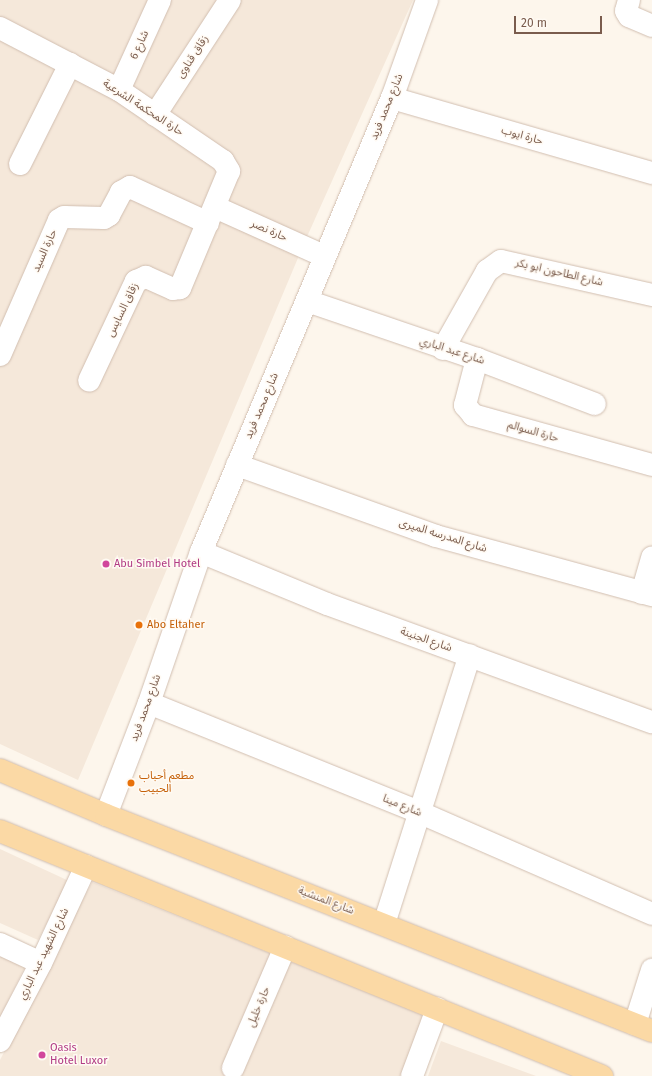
<!DOCTYPE html>
<meta charset="utf-8">
<style>
body{margin:0}
#map{position:relative;width:652px;height:1076px;overflow:hidden;background:#fdf6ec;font-family:"Fira Sans","Noto Sans Arabic",sans-serif}
div>[style]{position:absolute}
.residential>*{inset:0;background:#f5e8da}
.roads{filter:drop-shadow(0 0 1px #d1beb0) drop-shadow(0 0 1px #d1beb0)}
.minor>*{height:22px;margin:-11px;padding:0 11px;transform-origin:11px;border-radius:11px;background:#fff}
.major>*{height:22px;margin:-11px;padding:0 11px;transform-origin:11px;border-radius:11px;background:#fbd9a5}
.dots>*{width:11px;height:11px;translate:-50% -50%;box-sizing:border-box;border:2px solid #fffaf3;border-radius:50%}
span{translate:-50% -50%;white-space:nowrap;text-align:center;line-height:1.15;-webkit-text-stroke:3px #fffaf3;paint-order:stroke}
.street-label{font-size:11px;color:#7a5c4d}
.hotel-label{font-size:11px;color:#b23c85}
.left{translate:0 -50%;text-align:left}
.food-label{font-size:11px;color:#c56008}
.scale{position:absolute;left:514px;top:16px;width:88px;height:18px;box-sizing:border-box;border:2px solid #7a5c4d;border-top:0;padding-left:5px;font-size:12px;line-height:14px;white-space:nowrap;color:#7a5c4d;-webkit-text-stroke:3px #fffaf3;paint-order:stroke}
</style>
<div id="map">
<div class="residential">
<i style="clip-path:polygon(0 0,413px 0,306px 239px,78px 780px,0 744px)"></i>
<i style="clip-path:polygon(0 849px,69px 881px,38px 940px,0 923px)"></i>
<i style="clip-path:polygon(92px 882px,424px 1015px,404px 1076px,0 1076px,0 1060px)"></i>
<i style="clip-path:polygon(0 951px,27px 963px,0 1017px)"></i>
<i style="clip-path:polygon(441px 1041px,536px 1076px,428px 1076px)"></i>
</div>
<div class="roads">
<div class="minor">
<i style="left:629px;top:0;width:11px;rotate:105deg"></i>
<i style="left:626px;top:11px;width:6px;rotate:59deg"></i>
<i style="left:629px;top:16px;width:25px;rotate:23deg"></i>
<i style="left:0;top:28px;width:134px;rotate:27.5deg"></i>
<i style="left:119px;top:90px;width:126px;rotate:34.3deg"></i>
<i style="left:223px;top:161px;width:12px;rotate:59deg"></i>
<i style="left:229px;top:171px;width:127px;rotate:112.7deg"></i>
<i style="left:180px;top:288px;width:7px;rotate:172deg"></i>
<i style="left:173px;top:289px;width:30px;rotate:-156deg"></i>
<i style="left:146px;top:277px;width:11px;rotate:158deg"></i>
<i style="left:136px;top:281px;width:110px;rotate:115.2deg"></i>
<i style="left:119px;top:90px;width:99px;rotate:-65.5deg"></i>
<i style="left:392px;top:98px;width:271px;rotate:16.1deg"></i>
<i style="left:155px;top:115px;width:137px;rotate:-56.9deg"></i>
<i style="left:20px;top:164px;width:112px;rotate:-63.4deg"></i>
<i style="left:215px;top:207px;width:120px;rotate:24.2deg"></i>
<i style="left:307px;top:301px;width:180px;rotate:18.8deg"></i>
<i style="left:477px;top:359px;width:126px;rotate:20.9deg"></i>
<i style="left:443px;top:349px;width:90px;rotate:-60.6deg"></i>
<i style="left:487px;top:271px;width:17px;rotate:-36deg"></i>
<i style="left:501px;top:261px;width:155px;rotate:12.7deg"></i>
<i style="left:0;top:355px;width:147px;rotate:-66.4deg"></i>
<i style="left:59px;top:220px;width:6px;rotate:-31deg"></i>
<i style="left:64px;top:217px;width:40px;rotate:1.4deg"></i>
<i style="left:104px;top:218px;width:6px;rotate:-31deg"></i>
<i style="left:109px;top:215px;width:26px;rotate:-62deg"></i>
<i style="left:121px;top:192px;width:10px;rotate:-29deg"></i>
<i style="left:130px;top:187px;width:86px;rotate:24.8deg"></i>
<i style="left:477px;top:359px;width:48px;rotate:104.6deg"></i>
<i style="left:465px;top:405px;width:13px;rotate:51deg"></i>
<i style="left:473px;top:415px;width:186px;rotate:15.6deg"></i>
<i style="left:237px;top:465px;width:211px;rotate:19.6deg"></i>
<i style="left:436px;top:536px;width:224px;rotate:15.3deg"></i>
<i style="left:201px;top:552px;width:136px;rotate:22.4deg"></i>
<i style="left:327px;top:604px;width:346px;rotate:20deg"></i>
<i style="left:642px;top:593px;width:37px;rotate:-74deg"></i>
<i style="left:149px;top:703px;width:293px;rotate:22deg"></i>
<i style="left:421px;top:813px;width:252px;rotate:23.6deg"></i>
<i style="left:106px;top:815px;width:120px;rotate:-69deg"></i>
<i style="left:149px;top:703px;width:160px;rotate:-71deg"></i>
<i style="left:201px;top:552px;width:493px;rotate:-67.2deg"></i>
<i style="left:392px;top:98px;width:104px;rotate:-70.3deg"></i>
<i style="left:384px;top:924px;width:282px;rotate:-72.3deg"></i>
<i style="left:0;top:944px;width:45px;rotate:24.9deg"></i>
<i style="left:635px;top:1024px;width:57px;rotate:-72.5deg"></i>
<i style="left:0;top:1041px;width:88px;rotate:-62.3deg"></i>
<i style="left:41px;top:963px;width:107px;rotate:-65.1deg"></i>
<i style="left:233px;top:1068px;width:132px;rotate:-66.7deg"></i>
<i style="left:412px;top:1076px;width:72px;rotate:-69.5deg"></i>
</div>
<div class="major">
<i style="left:0;top:770px;width:115px;rotate:23deg"></i>
<i style="left:106px;top:815px;width:587px;rotate:21.58deg"></i>
<i style="left:0;top:831px;width:650px;rotate:22.15deg"></i>
</div>
</div>
<div class="dots">
<i style="left:106px;top:564px;background:#d1479c"></i>
<i style="left:139px;top:625px;background:#e8710a"></i>
<i style="left:131px;top:783px;background:#e8710a"></i>
<i style="left:42px;top:1055px;background:#d1479c"></i>
</div>
<div class="street-label">
<span style="left:140px;top:45px;rotate:-66deg">شارع 6</span>
<span style="left:193px;top:57px;rotate:-57deg">زقاق قناوى</span>
<span style="left:387px;top:107px;rotate:-68deg">شارع محمد فريد</span>
<span style="left:143px;top:108px;rotate:33deg">حارة المحكمة الشرعية</span>
<span style="left:522px;top:136px;rotate:16deg">حارة ايوب</span>
<span style="left:269px;top:231px;rotate:24deg">حارة نصر</span>
<span style="left:45px;top:251px;rotate:-66deg">حارة السيد</span>
<span style="left:559px;top:273px;rotate:13deg">شارع الطاحون ابو بكر</span>
<span style="left:123px;top:310px;rotate:-64deg">زقاق السايس</span>
<span style="left:452px;top:351px;rotate:18deg">شارع عبد الباري</span>
<span style="left:262px;top:406px;rotate:-67deg">شارع محمد فريد</span>
<span style="left:533px;top:432px;rotate:16deg">حارة السوالم</span>
<span style="left:443px;top:536px;rotate:17deg">شارع المدرسه الميرى</span>
<span style="left:426px;top:640px;rotate:19deg">شارع الجنينة</span>
<span style="left:146px;top:708px;rotate:-70deg">شارع محمد فريد</span>
<span style="left:402px;top:806px;rotate:22deg">شارع مينا</span>
<span style="left:326px;top:901px;rotate:21deg">شارع المنشية</span>
<span style="left:44px;top:954px;rotate:-64deg">شارع الشهيد عبد الباري</span>
<span style="left:259px;top:1007px;rotate:-67deg">حارة خليل</span>
</div>
<div class="hotel-label">
<span class="left" style="left:114px;top:564px">Abu Simbel Hotel</span>
<span class="left" style="left:50px;top:1055px">Oasis<br>Hotel Luxor</span>
</div>
<div class="food-label">
<span class="left" style="left:147px;top:625px">Abo Eltaher</span>
<span class="left" style="left:139px;top:783px">مطعم أحباب<br>الحبيب</span>
</div>
<div class="scale">20 m</div>
</div>
